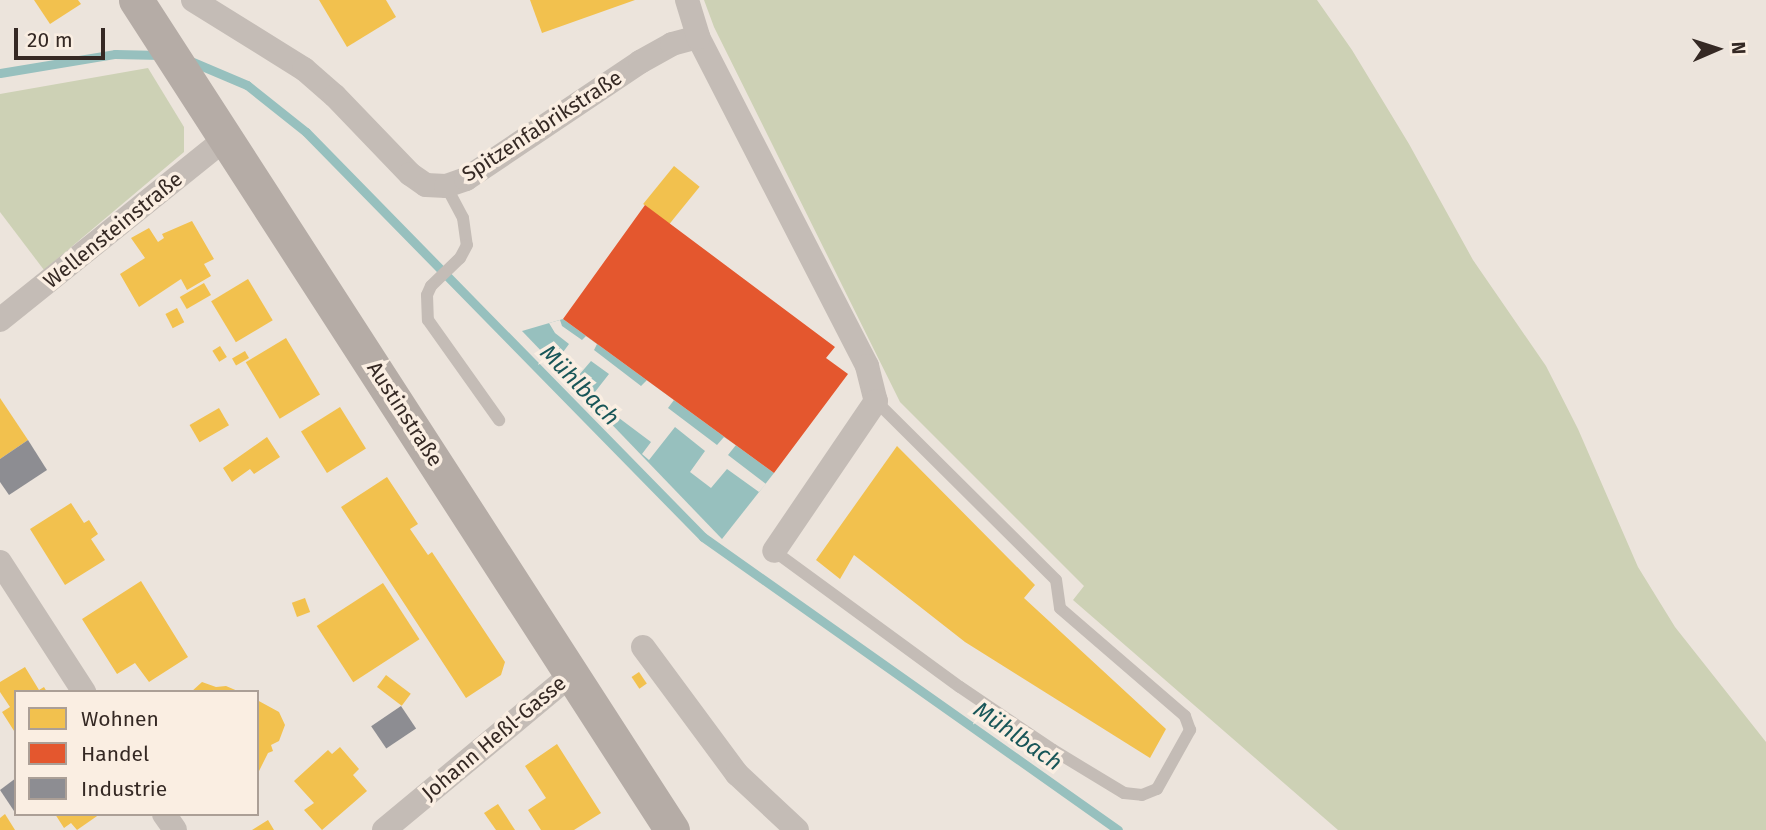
<!DOCTYPE html>
<meta charset="utf-8">
<style>
body{margin:0}
#map{position:relative;width:1766px;height:830px;overflow:hidden;background:#ece4dc;font-family:"Fira Sans",sans-serif}
div>[style]{position:absolute}
.green>*{inset:0;background:#cdd1b5}
.water>*{inset:0;background:#97c0be}
.pier>*{inset:0;background:#ece4dc}
.homes>*{inset:0;background:#f2c14e;transform-origin:0 0}
.shops>*{inset:0;background:#e4572e}
.industry>*{inset:0;background:#8d8d92;transform-origin:0 0}
.stream>*{height:9px;margin:-4.5px;padding:0 4.5px;transform-origin:4.5px;border-radius:4.5px;background:#97c0be}
.service>*{height:12px;margin:-6px;padding:0 6px;transform-origin:6px;border-radius:6px;background:#c4bcb6}
.minor>*{height:24px;margin:-12px;padding:0 12px;transform-origin:12px;border-radius:12px;background:#c4bcb6}
.secondary>*{height:35px;margin:-17.5px;padding:0 17.5px;transform-origin:17.5px;border-radius:17.5px;background:#b5aca6}
span{translate:-50% -50%;white-space:nowrap;text-align:center;line-height:1.15;-webkit-text-stroke:7px #faeee2;paint-order:stroke}
.street-label{font-size:21px;color:#352924}
.water-label{font-size:23px;color:#185658;font-style:italic}
.legend{position:absolute;left:14px;top:690px;width:245px;height:126px;box-sizing:border-box;background:#faeee2;border:2px solid #ab9f96;margin:0;padding:9px 12px;list-style:none;font-size:21px;color:#352924}
.legend li{display:flex;align-items:center;gap:14px;height:35px}
.legend b{width:35px;border:2px solid #ab9f96}
.north{position:absolute;left:1682px;top:14px;width:70px;height:70px;-webkit-text-stroke:5px #faeee2;paint-order:stroke;rotate:87deg;font-size:19px;font-weight:700;line-height:28px;text-align:center;color:#352924}
.north::after{content:'';display:block;margin:auto;width:24px;height:32px;background:#352924;clip-path:polygon(50% 0,100% 100%,50% 72%,0 100%)}
.scale{position:absolute;left:14px;top:28px;width:91px;height:32px;box-sizing:border-box;border:4px solid #352924;border-top:0;padding-left:9px;font-size:21px;line-height:24px;white-space:nowrap;color:#352924;-webkit-text-stroke:5px #faeee2;paint-order:stroke}
</style>
<div id="map">
<div class="green">
<i style="clip-path:polygon(704px 0,1317px 0,1352px 50px,1409px 144px,1473px 260px,1546px 366px,1578px 429px,1638px 567px,1675px 627px,1766px 742px,1766px 830px,1338px 830px,1073px 600px,1084px 586px,900px 402px,714px 27px)"></i>
<i style="clip-path:polygon(148px 68px,184px 127px,184px 152px,44px 270px,0 212px,0 94px)"></i>
</div>
<div class="water">
<i style="clip-path:polygon(563px 319px,774px 473px,722px 539px,522px 331px)"></i>
</div>
<div class="pier">
<i style="clip-path:polygon(560px 320px,562px 326px,582px 340px,586px 336px,597px 344px,594px 350px,641px 386px,647px 380px,674px 400px,668px 408px,717px 445px,724px 437px,736px 445px,728px 455px,766px 484px,759px 492px,727px 469px,711px 488px,690px 472px,705px 451px,675px 427px,649px 460px,642px 454px,651px 442px,591px 397px,609px 374px,591px 361px,579px 375px,558px 359px,569px 344px,555px 333px,549px 323px)"></i>
</div>
<div class="homes">
<i style="clip-path:polygon(34px 0,78px 0,81px 4px,50px 24px)"></i>
<i style="clip-path:polygon(319px 0,386px 0,396px 17px,347px 47px)"></i>
<i style="clip-path:polygon(530px 0,635px 0,542px 33px)"></i>
<i style="left:674px;top:166px;width:33px;height:49px;rotate:39deg"></i>
<i style="clip-path:polygon(192px 221px,214px 259px,204px 264px,211px 276px,187px 290px,181px 279px,139px 307px,120px 274px,145px 258px,131px 238px,149px 228px,158px 242px,164px 238px,162px 234px)"></i>
<i style="left:248px;top:279px;width:48px;height:43px;rotate:59deg"></i>
<i style="left:204px;top:283px;width:14px;height:28px;rotate:60deg"></i>
<i style="left:177px;top:308px;width:16px;height:13px;rotate:63deg"></i>
<i style="left:286px;top:338px;width:66px;height:47px;rotate:59deg"></i>
<i style="left:220px;top:346px;width:13px;height:9px;rotate:58deg"></i>
<i style="left:245px;top:351px;width:8px;height:15px;rotate:60deg"></i>
<i style="clip-path:polygon(0 398px,28px 440px,0 459px)"></i>
<i style="left:340px;top:407px;width:49px;height:46px;rotate:58deg"></i>
<i style="left:219px;top:408px;width:20px;height:34px;rotate:60deg"></i>
<i style="clip-path:polygon(267px 437px,280px 457px,254px 474px,250px 469px,232px 482px,223px 468px)"></i>
<i style="clip-path:polygon(897px 446px,1035px 585px,1024px 598px,1166px 729px,1150px 758px,965px 642px,854px 555px,840px 579px,816px 560px)"></i>
<i style="clip-path:polygon(387px 477px,418px 524px,410px 529px,428px 555px,432px 552px,505px 662px,501px 675px,466px 698px,341px 507px)"></i>
<i style="clip-path:polygon(71px 503px,84px 523px,89px 520px,98px 534px,91px 539px,105px 560px,65px 585px,30px 529px)"></i>
<i style="clip-path:polygon(141px 581px,188px 657px,149px 682px,135px 663px,117px 674px,82px 619px)"></i>
<i style="left:383px;top:583px;width:67px;height:79px;rotate:57deg"></i>
<i style="left:305px;top:598px;width:15px;height:14px;rotate:70deg"></i>
<i style="clip-path:polygon(25px 667px,39px 690px,44px 687px,47px 692px,16px 692px,16px 734px,2px 712px,10px 707px,0 692px,0 682px)"></i>
<i style="left:639px;top:672px;width:14px;height:9px;rotate:56deg"></i>
<i style="left:386px;top:675px;width:31px;height:15px;rotate:37deg"></i>
<i style="clip-path:polygon(202px 682px,216px 687px,226px 686px,240px 692px,191px 692px)"></i>
<i style="clip-path:polygon(257px 700px,279px 712px,285px 725px,279px 741px,271px 745px,273px 751px,268px 753px,257px 775px)"></i>
<i style="clip-path:polygon(557px 744px,601px 813px,574px 830px,541px 830px,528px 810px,546px 798px,525px 766px)"></i>
<i style="clip-path:polygon(340px 747px,359px 769px,353px 775px,367px 791px,322px 830px,304px 810px,314px 803px,294px 781px,328px 750px,332px 754px)"></i>
<i style="clip-path:polygon(498px 804px,515px 830px,496px 830px,484px 813px)"></i>
<i style="clip-path:polygon(5px 814px,15px 830px,0 830px,0 818px)"></i>
<i style="clip-path:polygon(55px 814px,100px 814px,77px 830px,71px 823px,64px 828px)"></i>
<i style="clip-path:polygon(268px 820px,274px 830px,252px 830px)"></i>
</div>
<div class="shops">
<i style="clip-path:polygon(645px 205px,835px 347px,826px 358px,848px 374px,774px 473px,563px 319px)"></i>
</div>
<div class="industry">
<i style="clip-path:polygon(28px 440px,47px 470px,9px 495px,0 482px,0 459px)"></i>
<i style="left:401px;top:706px;width:27px;height:36px;rotate:56deg"></i>
<i style="clip-path:polygon(16px 778px,16px 814px,0 790px)"></i>
</div>
<div class="stream">
<i style="left:188px;top:60px;width:64px;rotate:23deg"></i>
<i style="left:247px;top:85px;width:75px;rotate:38.5deg"></i>
<i style="left:306px;top:132px;width:567px;rotate:45.57deg"></i>
<i style="left:703px;top:537px;width:508px;rotate:35.22deg"></i>
<i style="left:0;top:73px;width:117px;rotate:-9.4deg"></i>
<i style="left:115px;top:54px;width:46px;rotate:1.2deg"></i>
</div>
<div class="service">
<i style="left:446px;top:186px;width:36px;rotate:62deg"></i>
<i style="left:463px;top:218px;width:27px;rotate:82deg"></i>
<i style="left:467px;top:245px;width:15px;rotate:118deg"></i>
<i style="left:460px;top:258px;width:40px;rotate:136deg"></i>
<i style="left:431px;top:286px;width:10px;rotate:114deg"></i>
<i style="left:427px;top:295px;width:25px;rotate:88deg"></i>
<i style="left:428px;top:320px;width:123px;rotate:54.6deg"></i>
<i style="left:774px;top:551px;width:230px;rotate:36.2deg"></i>
<i style="left:960px;top:687px;width:112px;rotate:34.1deg"></i>
<i style="left:1053px;top:750px;width:83px;rotate:31.2deg"></i>
<i style="left:1124px;top:793px;width:18px;rotate:6deg"></i>
<i style="left:1142px;top:795px;width:16px;rotate:-22deg"></i>
<i style="left:1157px;top:789px;width:68px;rotate:-60.8deg"></i>
<i style="left:1190px;top:730px;width:15px;rotate:-110deg"></i>
<i style="left:1185px;top:716px;width:165px;rotate:-139.2deg"></i>
<i style="left:1060px;top:608px;width:28px;rotate:-98deg"></i>
<i style="left:1056px;top:580px;width:254px;rotate:-135.2deg"></i>
</div>
<div class="minor">
<i style="left:193px;top:0;width:131px;rotate:31.9deg"></i>
<i style="left:304px;top:69px;width:41px;rotate:41.1deg"></i>
<i style="left:335px;top:96px;width:108px;rotate:46.1deg"></i>
<i style="left:410px;top:174px;width:19px;rotate:35deg"></i>
<i style="left:426px;top:185px;width:20px;rotate:3deg"></i>
<i style="left:446px;top:186px;width:21px;rotate:-19deg"></i>
<i style="left:466px;top:179px;width:210px;rotate:-33.9deg"></i>
<i style="left:640px;top:62px;width:37px;rotate:-29deg"></i>
<i style="left:672px;top:44px;width:27px;rotate:-15deg"></i>
<i style="left:698px;top:37px;width:370px;rotate:62.8deg"></i>
<i style="left:867px;top:366px;width:36px;rotate:76deg"></i>
<i style="left:876px;top:401px;width:181px;rotate:124.2deg"></i>
<i style="left:687px;top:0;width:39px;rotate:73deg"></i>
<i style="left:0;top:320px;width:289px;rotate:-38.8deg"></i>
<i style="left:0;top:562px;width:155px;rotate:57.1deg"></i>
<i style="left:643px;top:647px;width:158px;rotate:53.5deg"></i>
<i style="left:737px;top:774px;width:82px;rotate:43deg"></i>
<i style="left:164px;top:814px;width:19px;rotate:55deg"></i>
<i style="left:384px;top:830px;width:244px;rotate:-39.7deg"></i>
</div>
<div class="secondary">
<i style="left:136px;top:0;width:988px;rotate:57.15deg"></i>
</div>
<div class="street-label">
<span style="left:542px;top:126px;rotate:-33deg">Spitzenfabrikstraße</span>
<span style="left:113px;top:230px;rotate:-39deg">Wellensteinstraße</span>
<span style="left:405px;top:414px;rotate:57deg">Austinstraße</span>
<span style="left:494px;top:738px;rotate:-40deg">Johann Heßl-Gasse</span>
</div>
<div class="water-label">
<span style="left:580px;top:385px;rotate:46deg">Mühlbach</span>
<span style="left:1018px;top:736px;rotate:35deg">Mühlbach</span>
</div>
<ul class="legend">
<li><b style="height:19px;background:#f2c14e"></b>Wohnen</li>
<li><b style="height:19px;background:#e4572e"></b>Handel</li>
<li><b style="height:19px;background:#8d8d92"></b>Industrie</li>
</ul>
<div class="north">N</div>
<div class="scale">20 m</div>
</div>
